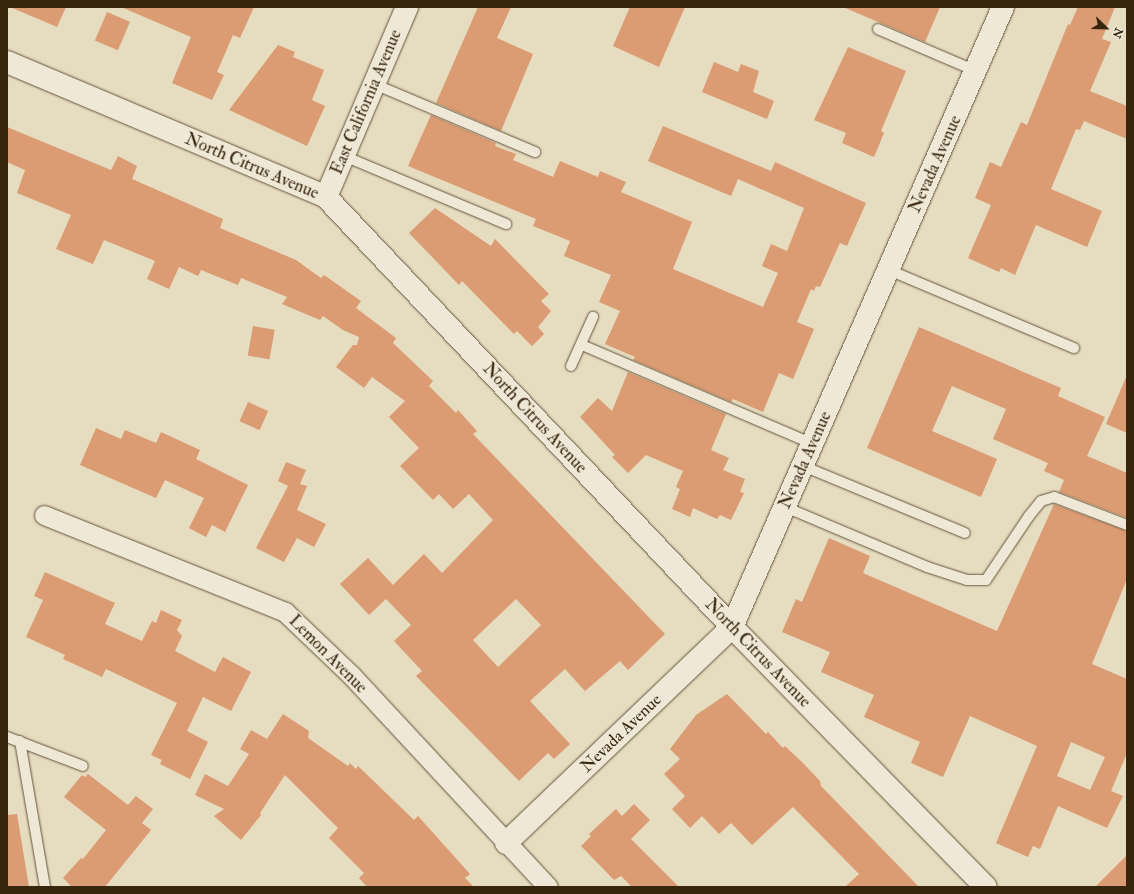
<!DOCTYPE html>
<style>
body{margin:0}
#map{position:relative;width:1134px;height:894px;overflow:hidden;background:#e6dcc0;font-family:"IM FELL Double Pica",serif}
div>[style]{position:absolute}
.building>*{inset:0;background:#db9b73;transform-origin:0 0}
.roads{filter:drop-shadow(0 0 1px #63543a) drop-shadow(0 0 1px #63543a)}
.service>*{height:10px;margin:-5px;padding:0 5px;transform-origin:5px;border-radius:5px;background:#efe8d6}
.minor>*{height:19px;margin:-9.5px;padding:0 9.5px;transform-origin:9.5px;border-radius:9.5px;background:#efe8d6}
.tertiary>*{height:22px;margin:-11px;padding:0 11px;transform-origin:11px;border-radius:11px;background:#efe8d6}
span{translate:-50% -50%;white-space:nowrap;text-align:center;line-height:1.15;-webkit-text-stroke:3px #efe8d6;paint-order:stroke}
.street-label{font-size:17px;color:#37260e}
.frame{position:absolute;inset:0;border:8px solid #37260e;pointer-events:none}
.north{position:absolute;left:1086px;top:8px;width:40px;height:40px;-webkit-text-stroke:3px #efe8d6;paint-order:stroke;rotate:113deg;font-size:11px;font-weight:700;line-height:16px;text-align:center;color:#37260e}
.north::after{content:'';display:block;margin:auto;width:14px;height:18px;background:#37260e;clip-path:polygon(50% 0,100% 100%,50% 72%,0 100%)}
</style>
<div id="map">
<div class="building">
<i style="clip-path:polygon(10px 7px,66px 7px,57px 27px)"></i>
<i style="clip-path:polygon(121px 7px,254px 7px,240px 38px,233px 35px,217px 72px,224px 75px,212px 100px,172px 83px,191px 37px)"></i>
<i style="clip-path:polygon(478px 7px,511px 7px,497px 38px,533px 54px,501px 131px,436px 103px)"></i>
<i style="clip-path:polygon(630px 7px,685px 7px,659px 67px,613px 46px)"></i>
<i style="clip-path:polygon(843px 7px,940px 7px,925px 42px)"></i>
<i style="clip-path:polygon(1078px 7px,1115px 7px,1102px 39px,1111px 42px,1090px 91px,1127px 106px,1127px 139px,1084px 121px,1080px 130px,1076px 129px,1051px 189px,1102px 211px,1087px 247px,1036px 225px,1015px 275px,1001px 268px,999px 272px,968px 258px,991px 205px,975px 198px,990px 162px,1001px 167px,1021px 122px,1027px 125px,1068px 24px,1070px 25px)"></i>
<i style="left:107px;top:12px;width:25px;height:31px;rotate:23deg"></i>
<i style="clip-path:polygon(278px 45px,295px 52px,293px 57px,324px 70px,312px 100px,325px 106px,307px 146px,229px 110px)"></i>
<i style="clip-path:polygon(848px 47px,906px 71px,881px 131px,884px 133px,874px 157px,842px 143px,846px 133px,814px 120px)"></i>
<i style="clip-path:polygon(714px 62px,738px 72px,741px 64px,759px 71px,753px 92px,774px 101px,767px 119px,702px 92px)"></i>
<i style="clip-path:polygon(431px 115px,496px 143px,495px 146px,516px 154px,513px 160px,553px 177px,560px 161px,598px 177px,600px 171px,626px 182px,621px 192px,692px 222px,673px 269px,763px 307px,778px 273px,762px 266px,771px 244px,787px 251px,804px 208px,738px 179px,731px 196px,648px 161px,663px 126px,771px 171px,775px 162px,866px 203px,847px 246px,840px 243px,820px 287px,816px 286px,814px 291px,811px 289px,797px 322px,814px 329px,793px 379px,779px 373px,763px 412px,733px 399px,731px 402px,633px 360px,635px 357px,605px 344px,620px 311px,599px 302px,611px 275px,564px 256px,570px 241px,533px 226px,536px 219px,408px 166px)"></i>
<i style="clip-path:polygon(evenodd,7px 127px,111px 170px,118px 156px,137px 166px,132px 179px,223px 219px,220px 228px,296px 260px,321px 278px,324px 275px,361px 301px,356px 308px,396px 338px,393px 343px,433px 381px,429px 386px,456px 413px,458px 410px,477px 431px,473px 434px,665px 634px,628px 670px,620px 661px,585px 691px,565px 669px,530px 701px,570px 744px,554px 759px,548px 753px,519px 781px,416px 676px,422px 671px,394px 641px,411px 625px,386px 599px,369px 615px,340px 584px,368px 558px,393px 585px,424px 554px,442px 573px,493px 520px,469px 494px,453px 509px,439px 494px,433px 500px,400px 466px,419px 448px,389px 417px,405px 401px,372px 377px,364px 388px,336px 367px,353px 345px,357px 345px,359px 337px,343px 330px,323px 316px,320px 320px,282px 304px,287px 297px,241px 278px,238px 285px,201px 270px,198px 276px,179px 267px,169px 289px,147px 279px,155px 261px,104px 240px,93px 264px,56px 249px,71px 215px,17px 193px,25px 170px,7px 162px,7px 127px,516px 599px,541px 625px,498px 667px,473px 640px,516px 599px)"></i>
<i style="clip-path:polygon(435px 208px,491px 246px,495px 239px,549px 294px,541px 301px,551px 311px,538px 327px,544px 334px,532px 346px,517px 331px,514px 334px,462px 281px,459px 285px,409px 233px)"></i>
<i style="left:253px;top:326px;width:22px;height:30px;rotate:10deg"></i>
<i style="clip-path:polygon(919px 327px,1061px 388px,1058px 396px,1105px 417px,1087px 456px,1127px 473px,1127px 518px,1059px 492px,1064px 480px,1044px 471px,1048px 463px,993px 439px,1006px 409px,952px 386px,932px 431px,997px 459px,981px 497px,867px 448px)"></i>
<i style="clip-path:polygon(628px 372px,726px 414px,711px 450px,729px 458px,723px 470px,745px 479px,740px 492px,744px 493px,731px 520px,720px 515px,717px 519px,693px 508px,690px 517px,672px 509px,680px 489px,676px 487px,683px 471px,646px 455px,628px 473px,612px 457px,615px 455px,580px 417px,598px 398px,612px 411px)"></i>
<i style="clip-path:polygon(1127px 375px,1127px 433px,1106px 424px)"></i>
<i style="left:248px;top:402px;width:22px;height:21px;rotate:24deg"></i>
<i style="clip-path:polygon(96px 428px,121px 439px,125px 430px,156px 443px,161px 432px,200px 450px,196px 459px,248px 485px,225px 532px,212px 525px,206px 537px,189px 528px,204px 498px,165px 480px,156px 498px,80px 465px)"></i>
<i style="clip-path:polygon(286px 462px,306px 470px,300px 484px,307px 486px,297px 510px,326px 524px,314px 547px,297px 538px,284px 562px,256px 548px,288px 486px,278px 481px)"></i>
<i style="clip-path:polygon(evenodd,1054px 504px,1127px 531px,1127px 579px,1092px 664px,1127px 679px,1127px 753px,1111px 791px,1123px 796px,1107px 828px,1058px 806px,1040px 849px,1033px 846px,1028px 857px,996px 843px,1037px 746px,970px 716px,943px 777px,911px 763px,920px 742px,864px 717px,874px 695px,821px 672px,830px 652px,782px 632px,796px 599px,802px 602px,829px 538px,870px 556px,863px 573px,997px 631px,1054px 504px,1071px 742px,1105px 757px,1090px 790px,1057px 776px,1071px 742px)"></i>
<i style="clip-path:polygon(45px 572px,115px 603px,105px 624px,142px 641px,152px 621px,156px 623px,161px 610px,182px 620px,177px 630px,182px 636px,175px 651px,215px 672px,223px 657px,251px 672px,231px 711px,203px 697px,187px 731px,208px 742px,190px 779px,160px 764px,162px 760px,151px 755px,177px 703px,106px 669px,102px 677px,63px 659px,65px 655px,26px 637px,43px 600px,34px 596px)"></i>
<i style="clip-path:polygon(727px 694px,766px 734px,768px 732px,783px 748px,785px 746px,804px 764px,820px 781px,821px 786px,919px 887px,845px 887px,859px 874px,793px 807px,752px 845px,731px 823px,719px 834px,702px 816px,690px 828px,672px 809px,685px 796px,664px 774px,680px 759px,670px 749px,696px 715px)"></i>
<i style="clip-path:polygon(283px 714px,309px 731px,308px 738px,348px 766px,350px 763px,356px 769px,358px 766px,414px 820px,418px 816px,470px 874px,465px 878px,474px 887px,367px 887px,359px 878px,364px 873px,329px 838px,338px 828px,285px 775px,260px 813px,261px 815px,241px 840px,214px 816px,224px 809px,195px 795px,205px 774px,228px 786px,249px 754px,240px 749px,251px 730px,267px 739px)"></i>
<i style="clip-path:polygon(88px 774px,128px 805px,136px 796px,153px 809px,142px 823px,151px 830px,105px 887px,72px 887px,63px 878px,81px 858px,83px 859px,106px 830px,64px 797px,82px 775px,85px 777px)"></i>
<i style="clip-path:polygon(634px 804px,650px 820px,631px 839px,679px 887px,632px 887px,621px 876px,614px 880px,581px 846px,591px 836px,589px 834px,616px 809px,622px 816px)"></i>
<i style="clip-path:polygon(17px 814px,29px 887px,7px 887px,7px 815px)"></i>
<i style="clip-path:polygon(1127px 855px,1127px 887px,1095px 887px)"></i>
</div>
<div class="roads">
<div class="service">
<i style="left:878px;top:29px;width:107px;rotate:23.2deg"></i>
<i style="left:374px;top:84px;width:175px;rotate:22.9deg"></i>
<i style="left:344px;top:156px;width:176px;rotate:22.8deg"></i>
<i style="left:889px;top:270px;width:201px;rotate:22.9deg"></i>
<i style="left:582px;top:345px;width:251px;rotate:23.2deg"></i>
<i style="left:571px;top:366px;width:54px;rotate:-65.8deg"></i>
<i style="left:803px;top:466px;width:175px;rotate:22.5deg"></i>
<i style="left:785px;top:507px;width:154px;rotate:22.9deg"></i>
<i style="left:927px;top:567px;width:42px;rotate:18deg"></i>
<i style="left:967px;top:580px;width:19px"></i>
<i style="left:986px;top:580px;width:77px;rotate:-56.1deg"></i>
<i style="left:1029px;top:516px;width:19px;rotate:-51deg"></i>
<i style="left:1041px;top:501px;width:14px;rotate:-17deg"></i>
<i style="left:1054px;top:497px;width:78px;rotate:21deg"></i>
<i style="left:7px;top:737px;width:81px;rotate:20.9deg"></i>
<i style="left:20px;top:741px;width:148px;rotate:80.3deg"></i>
</div>
<div class="minor">
<i style="left:44px;top:515px;width:260px;rotate:21.9deg"></i>
<i style="left:285px;top:612px;width:91px;rotate:43.7deg"></i>
<i style="left:351px;top:675px;width:289px;rotate:47.1deg"></i>
</div>
<div class="tertiary">
<i style="left:7px;top:62px;width:346px;rotate:22.9deg"></i>
<i style="left:326px;top:197px;width:591px;rotate:46.64deg"></i>
<i style="left:732px;top:627px;width:363px;rotate:45.7deg"></i>
<i style="left:326px;top:197px;width:207px;rotate:-66.9deg"></i>
<i style="left:506px;top:843px;width:313px;rotate:-43.7deg"></i>
<i style="left:732px;top:627px;width:677px;rotate:-66.39deg"></i>
</div>
</div>
<div class="street-label">
<span style="left:366px;top:102px;rotate:-67deg">East California Avenue</span>
<span style="left:935px;top:164px;rotate:-66deg">Nevada Avenue</span>
<span style="left:252px;top:166px;rotate:23deg">North Citrus Avenue</span>
<span style="left:535px;top:418px;rotate:47deg">North Citrus Avenue</span>
<span style="left:805px;top:460px;rotate:-66deg">Nevada Avenue</span>
<span style="left:758px;top:653px;rotate:46deg">North Citrus Avenue</span>
<span style="left:328px;top:654px;rotate:45deg">Lemon Avenue</span>
<span style="left:621px;top:733px;rotate:-44deg">Nevada Avenue</span>
</div>
<div class="frame"></div>
<div class="north">N</div>
</div>
